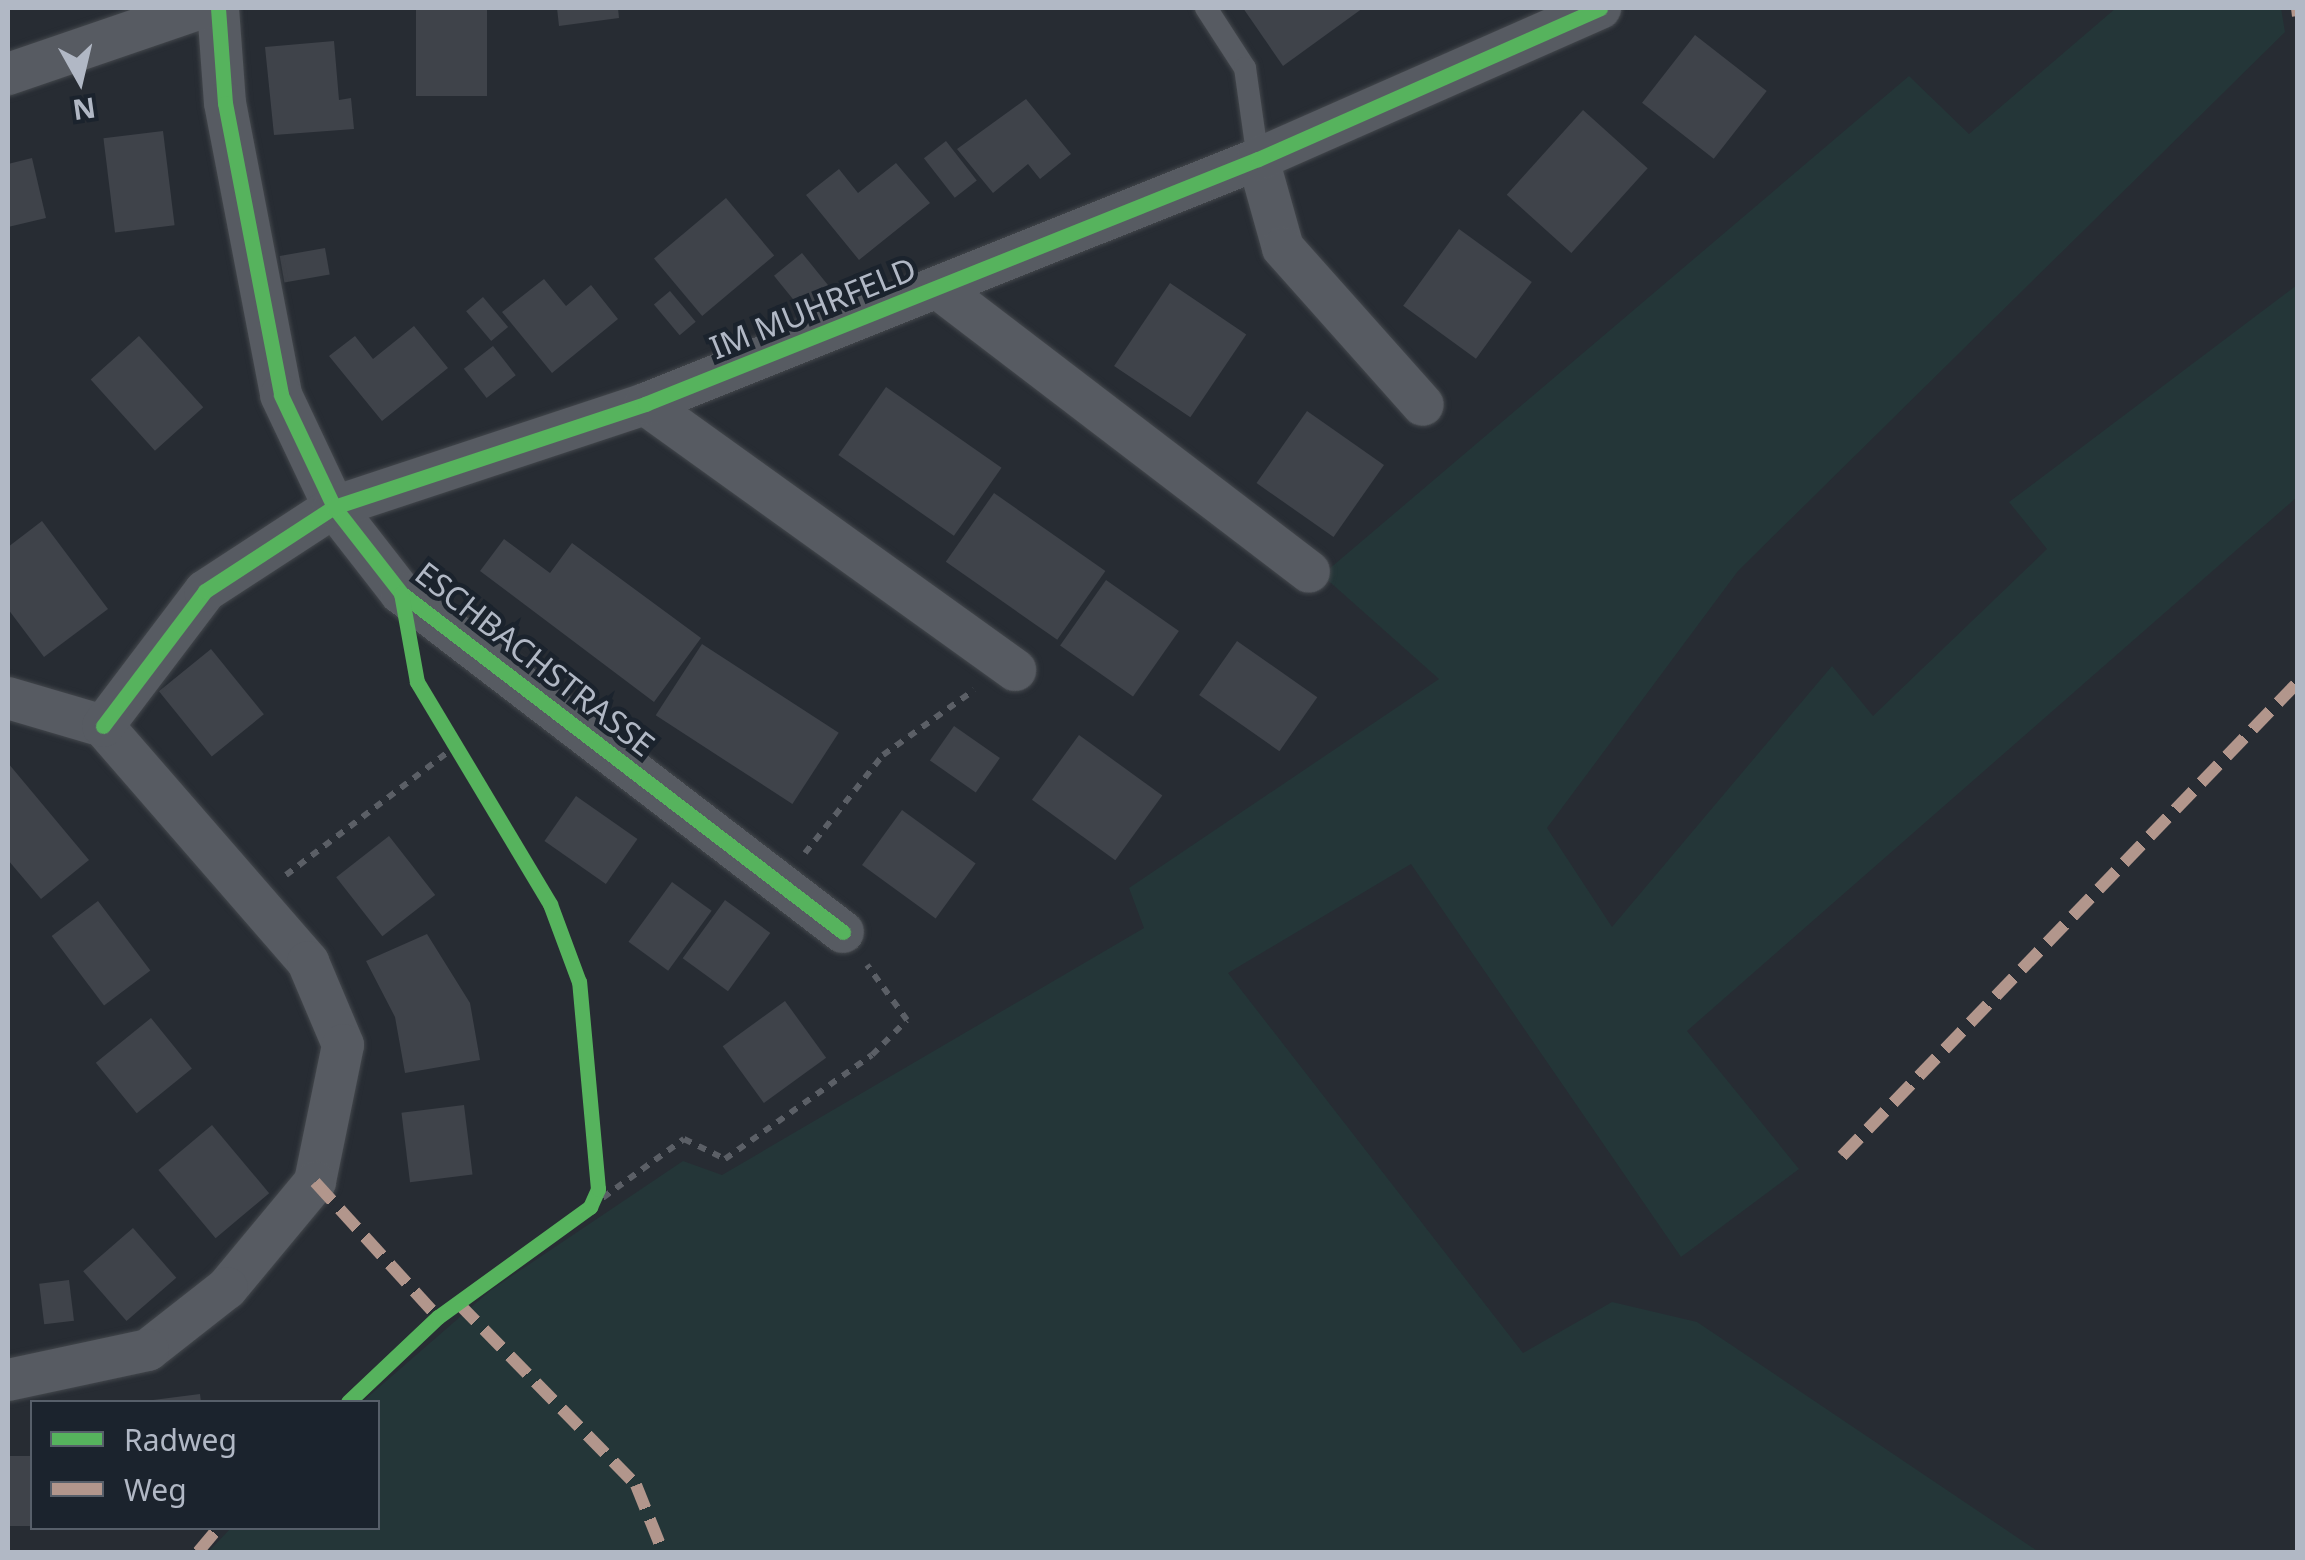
<!DOCTYPE html>
<style>
body{margin:0}
#map{position:relative;width:2305px;height:1560px;overflow:hidden;background:#272c33;font-family:"Noto Sans",sans-serif}
div>[style]{position:absolute}
.green>*{inset:0;background:#243638}
.building>*{inset:0;background:#3f434a;transform-origin:0 0}
.path>*{height:6px;margin-top:-3px;transform-origin:0;background:repeating-linear-gradient(90deg,#5b5f66 0 8px,transparent 0 16px)}
.roads{filter:drop-shadow(0 0 2px #43474c) drop-shadow(0 0 2px #43474c)}
.service>*{height:22px;margin:-11px;padding:0 11px;transform-origin:11px;border-radius:11px;background:#575b62}
.minor>*{height:42px;margin:-21px;padding:0 21px;transform-origin:21px;border-radius:21px;background:#575b62}
.quiet>*{height:12px;margin-top:-6px;transform-origin:0;background:repeating-linear-gradient(90deg,#b2968c 0 25px,transparent 0 37px)}
.cycleway>*{height:15px;margin:-7.5px;padding:0 7.5px;transform-origin:7.5px;border-radius:7.5px;background:#56b35d}
span{translate:-50% -50%;white-space:nowrap;text-align:center;line-height:1.15;-webkit-text-stroke:9px #1b232d;paint-order:stroke}
.street-label{font-size:32px;color:#b1b8c5}
.frame{position:absolute;inset:0;border:10px solid #b1b8c5;pointer-events:none}
.legend{position:absolute;left:30px;top:1400px;width:350px;height:130px;box-sizing:border-box;background:#1b232d;border:2px solid #575f6a;margin:0;padding:12px 18px;list-style:none;font-size:30px;color:#b1b8c5}
.legend li{display:flex;align-items:center;gap:20px;height:50px}
.legend b{width:50px;border:2px solid #575f6a}
.north{position:absolute;left:30px;top:30px;width:100px;height:100px;-webkit-text-stroke:8px #1b232d;paint-order:stroke;rotate:172deg;font-size:28px;font-weight:700;line-height:40px;text-align:center;color:#b1b8c5}
.north::after{content:'';display:block;margin:auto;width:35px;height:45px;background:#b1b8c5;clip-path:polygon(50% 0,100% 100%,50% 72%,0 100%)}
</style>
<div id="map">
<div class="green">
<i style="clip-path:polygon(2116px 8px,2281px 8px,2285px 32px,1738px 571px,1547px 828px,1612px 927px,1832px 666px,1873px 716px,2047px 549px,2009px 502px,2297px 285px,2297px 497px,1687px 1031px,1799px 1169px,1681px 1257px,1411px 864px,1228px 973px,1523px 1353px,1612px 1302px,1697px 1322px,2039px 1552px,208px 1552px,231px 1528px,378px 1528px,378px 1402px,362px 1402px,491px 1290px,683px 1161px,722px 1175px,1144px 928px,1129px 888px,1439px 679px,1322px 575px,1909px 76px,1969px 134px)"></i>
</div>
<div class="building">
<i style="left:416px;top:8px;width:71px;height:88px"></i>
<i style="clip-path:polygon(557px 8px,618px 8px,619px 18px,559px 26px)"></i>
<i style="clip-path:polygon(1243px 8px,1363px 8px,1283px 66px)"></i>
<i style="left:1695px;top:35px;width:91px;height:86px;rotate:38deg"></i>
<i style="clip-path:polygon(334px 41px,339px 100px,351px 98px,354px 129px,274px 135px,265px 47px)"></i>
<i style="clip-path:polygon(1026px 99px,1071px 154px,1040px 179px,1028px 164px,993px 193px,957px 149px)"></i>
<i style="left:1583px;top:110px;width:87px;height:114px;rotate:42deg"></i>
<i style="left:163px;top:131px;width:95px;height:60px;rotate:83deg"></i>
<i style="left:946px;top:141px;width:50px;height:28px;rotate:52deg"></i>
<i style="clip-path:polygon(32px 158px,46px 218px,8px 227px,8px 164px)"></i>
<i style="clip-path:polygon(896px 163px,930px 203px,859px 260px,806px 195px,839px 169px,858px 193px)"></i>
<i style="left:726px;top:198px;width:75px;height:94px;rotate:50deg"></i>
<i style="left:1459px;top:229px;width:90px;height:95px;rotate:36deg"></i>
<i style="left:325px;top:248px;width:27px;height:46px;rotate:80deg"></i>
<i style="left:802px;top:253px;width:57px;height:36px;rotate:51deg"></i>
<i style="clip-path:polygon(544px 279px,566px 306px,591px 285px,618px 319px,552px 373px,502px 312px)"></i>
<i style="left:1170px;top:283px;width:92px;height:100px;rotate:34deg"></i>
<i style="left:670px;top:291px;width:40px;height:21px;rotate:50deg"></i>
<i style="left:483px;top:297px;width:39px;height:22px;rotate:50deg"></i>
<i style="clip-path:polygon(414px 326px,448px 368px,382px 421px,329px 356px,355px 336px,373px 359px)"></i>
<i style="left:139px;top:336px;width:96px;height:65px;rotate:48deg"></i>
<i style="left:493px;top:346px;width:37px;height:37px;rotate:52deg"></i>
<i style="left:886px;top:387px;width:141px;height:83px;rotate:35deg"></i>
<i style="left:1307px;top:411px;width:94px;height:88px;rotate:35deg"></i>
<i style="left:994px;top:493px;width:136px;height:84px;rotate:35deg"></i>
<i style="clip-path:polygon(42px 521px,108px 609px,44px 657px,8px 609px,8px 547px)"></i>
<i style="clip-path:polygon(504px 539px,550px 573px,572px 543px,701px 638px,654px 702px,480px 571px)"></i>
<i style="left:1106px;top:580px;width:89px;height:80px;rotate:35deg"></i>
<i style="left:1237px;top:641px;width:98px;height:66px;rotate:35deg"></i>
<i style="left:702px;top:644px;width:163px;height:85px;rotate:33deg"></i>
<i style="left:211px;top:649px;width:84px;height:67px;rotate:51deg"></i>
<i style="left:954px;top:726px;width:56px;height:42px;rotate:35deg"></i>
<i style="left:1079px;top:735px;width:103px;height:80px;rotate:36deg"></i>
<i style="clip-path:polygon(8px 763px,89px 860px,41px 899px,8px 860px)"></i>
<i style="left:576px;top:796px;width:75px;height:55px;rotate:35deg"></i>
<i style="left:902px;top:810px;width:91px;height:68px;rotate:36deg"></i>
<i style="left:389px;top:836px;width:75px;height:67px;rotate:52deg"></i>
<i style="left:672px;top:882px;width:49px;height:74px;rotate:36deg"></i>
<i style="left:725px;top:900px;width:56px;height:72px;rotate:36deg"></i>
<i style="left:98px;top:901px;width:87px;height:58px;rotate:53deg"></i>
<i style="clip-path:polygon(427px 934px,470px 1003px,480px 1060px,405px 1073px,395px 1017px,366px 961px)"></i>
<i style="left:785px;top:1001px;width:70px;height:77px;rotate:54deg"></i>
<i style="left:151px;top:1018px;width:65px;height:71px;rotate:51deg"></i>
<i style="left:464px;top:1105px;width:70px;height:63px;rotate:83deg"></i>
<i style="left:212px;top:1125px;width:89px;height:70px;rotate:50deg"></i>
<i style="left:133px;top:1228px;width:66px;height:66px;rotate:49deg"></i>
<i style="left:69px;top:1280px;width:41px;height:30px;rotate:83deg"></i>
<i style="clip-path:polygon(200px 1394px,201px 1402px,153px 1402px,153px 1400px)"></i>
<i style="left:32px;top:1456px;width:70px;height:24px;rotate:90deg"></i>
</div>
<div class="path">
<i style="left:805px;top:853px;width:125px;rotate:-51.5deg"></i>
<i style="left:883px;top:755px;width:112px;rotate:-35.5deg"></i>
<i style="left:286px;top:875px;width:213px;rotate:-37.2deg"></i>
<i style="left:590px;top:1207px;width:116px;rotate:-35.9deg"></i>
<i style="left:684px;top:1139px;width:46px;rotate:26deg"></i>
<i style="left:725px;top:1159px;width:180px;rotate:-35.3deg"></i>
<i style="left:872px;top:1055px;width:49px;rotate:-45deg"></i>
<i style="left:907px;top:1020px;width:68px;rotate:-126deg"></i>
</div>
<div class="roads">
<div class="service">
<i style="left:1206px;top:8px;width:72px;rotate:57deg"></i>
<i style="left:1245px;top:68px;width:92px;rotate:81.9deg"></i>
</div>
<div class="minor">
<i style="left:218px;top:8px;width:95px;rotate:85.8deg"></i>
<i style="left:225px;top:103px;width:297px;rotate:79.1deg"></i>
<i style="left:281px;top:395px;width:124px;rotate:64.7deg"></i>
<i style="left:334px;top:507px;width:109px;rotate:52.1deg"></i>
<i style="left:401px;top:593px;width:557px;rotate:37.49deg"></i>
<i style="left:8px;top:74px;width:204px;rotate:-18.9deg"></i>
<i style="left:1258px;top:159px;width:92px;rotate:74.3deg"></i>
<i style="left:1283px;top:248px;width:210px;rotate:48.3deg"></i>
<i style="left:938px;top:288px;width:467px;rotate:37.4deg"></i>
<i style="left:645px;top:404px;width:456px;rotate:35.7deg"></i>
<i style="left:8px;top:698px;width:99px;rotate:16.4deg"></i>
<i style="left:103px;top:726px;width:313px;rotate:49deg"></i>
<i style="left:308px;top:962px;width:90px;rotate:67.1deg"></i>
<i style="left:343px;top:1045px;width:140px;rotate:101.6deg"></i>
<i style="left:315px;top:1182px;width:138px;rotate:129.7deg"></i>
<i style="left:227px;top:1288px;width:100px;rotate:141.9deg"></i>
<i style="left:148px;top:1350px;width:143px;rotate:167.9deg"></i>
<i style="left:103px;top:726px;width:169px;rotate:-52.9deg"></i>
<i style="left:205px;top:591px;width:154px;rotate:-33.1deg"></i>
<i style="left:334px;top:507px;width:328px;rotate:-18.3deg"></i>
<i style="left:645px;top:404px;width:660px;rotate:-21.79deg"></i>
<i style="left:1258px;top:159px;width:374px;rotate:-23.8deg"></i>
</div>
</div>
<div class="quiet">
<i style="left:2297px;top:8px;width:8px;rotate:83deg"></i>
<i style="left:1842px;top:1156px;width:658px;rotate:-46.11deg"></i>
<i style="left:315px;top:1182px;width:183px;rotate:47.7deg"></i>
<i style="left:458px;top:1303px;width:255px;rotate:45.6deg"></i>
<i style="left:636px;top:1485px;width:72px;rotate:68.1deg"></i>
<i style="left:198px;top:1552px;width:31px;rotate:-50deg"></i>
</div>
<div class="cycleway">
<i style="left:218px;top:8px;width:95px;rotate:85.8deg"></i>
<i style="left:225px;top:103px;width:297px;rotate:79.1deg"></i>
<i style="left:281px;top:395px;width:124px;rotate:64.7deg"></i>
<i style="left:334px;top:507px;width:109px;rotate:52.1deg"></i>
<i style="left:401px;top:593px;width:557px;rotate:37.49deg"></i>
<i style="left:103px;top:726px;width:169px;rotate:-52.9deg"></i>
<i style="left:205px;top:591px;width:154px;rotate:-33.1deg"></i>
<i style="left:334px;top:507px;width:328px;rotate:-18.3deg"></i>
<i style="left:645px;top:404px;width:660px;rotate:-21.79deg"></i>
<i style="left:1258px;top:159px;width:374px;rotate:-23.8deg"></i>
<i style="left:348px;top:1402px;width:124px;rotate:-43.4deg"></i>
<i style="left:438px;top:1317px;width:188px;rotate:-35.9deg"></i>
<i style="left:590px;top:1207px;width:20px;rotate:-66deg"></i>
<i style="left:598px;top:1189px;width:208px;rotate:-95.2deg"></i>
<i style="left:579px;top:982px;width:83px;rotate:-110.4deg"></i>
<i style="left:550px;top:904px;width:259px;rotate:-120.9deg"></i>
<i style="left:417px;top:682px;width:90px;rotate:-100.2deg"></i>
</div>
<div class="street-label">
<span style="left:813px;top:308px;rotate:-22deg">IM MUHRFELD</span>
<span style="left:535px;top:659px;rotate:38deg">ESCHBACHSTRASSE</span>
</div>
<div class="frame"></div>
<ul class="legend">
<li><b style="height:12px;background:#56b35d"></b>Radweg</li>
<li><b style="height:12px;background:#b2968c"></b>Weg</li>
</ul>
<div class="north">N</div>
</div>
